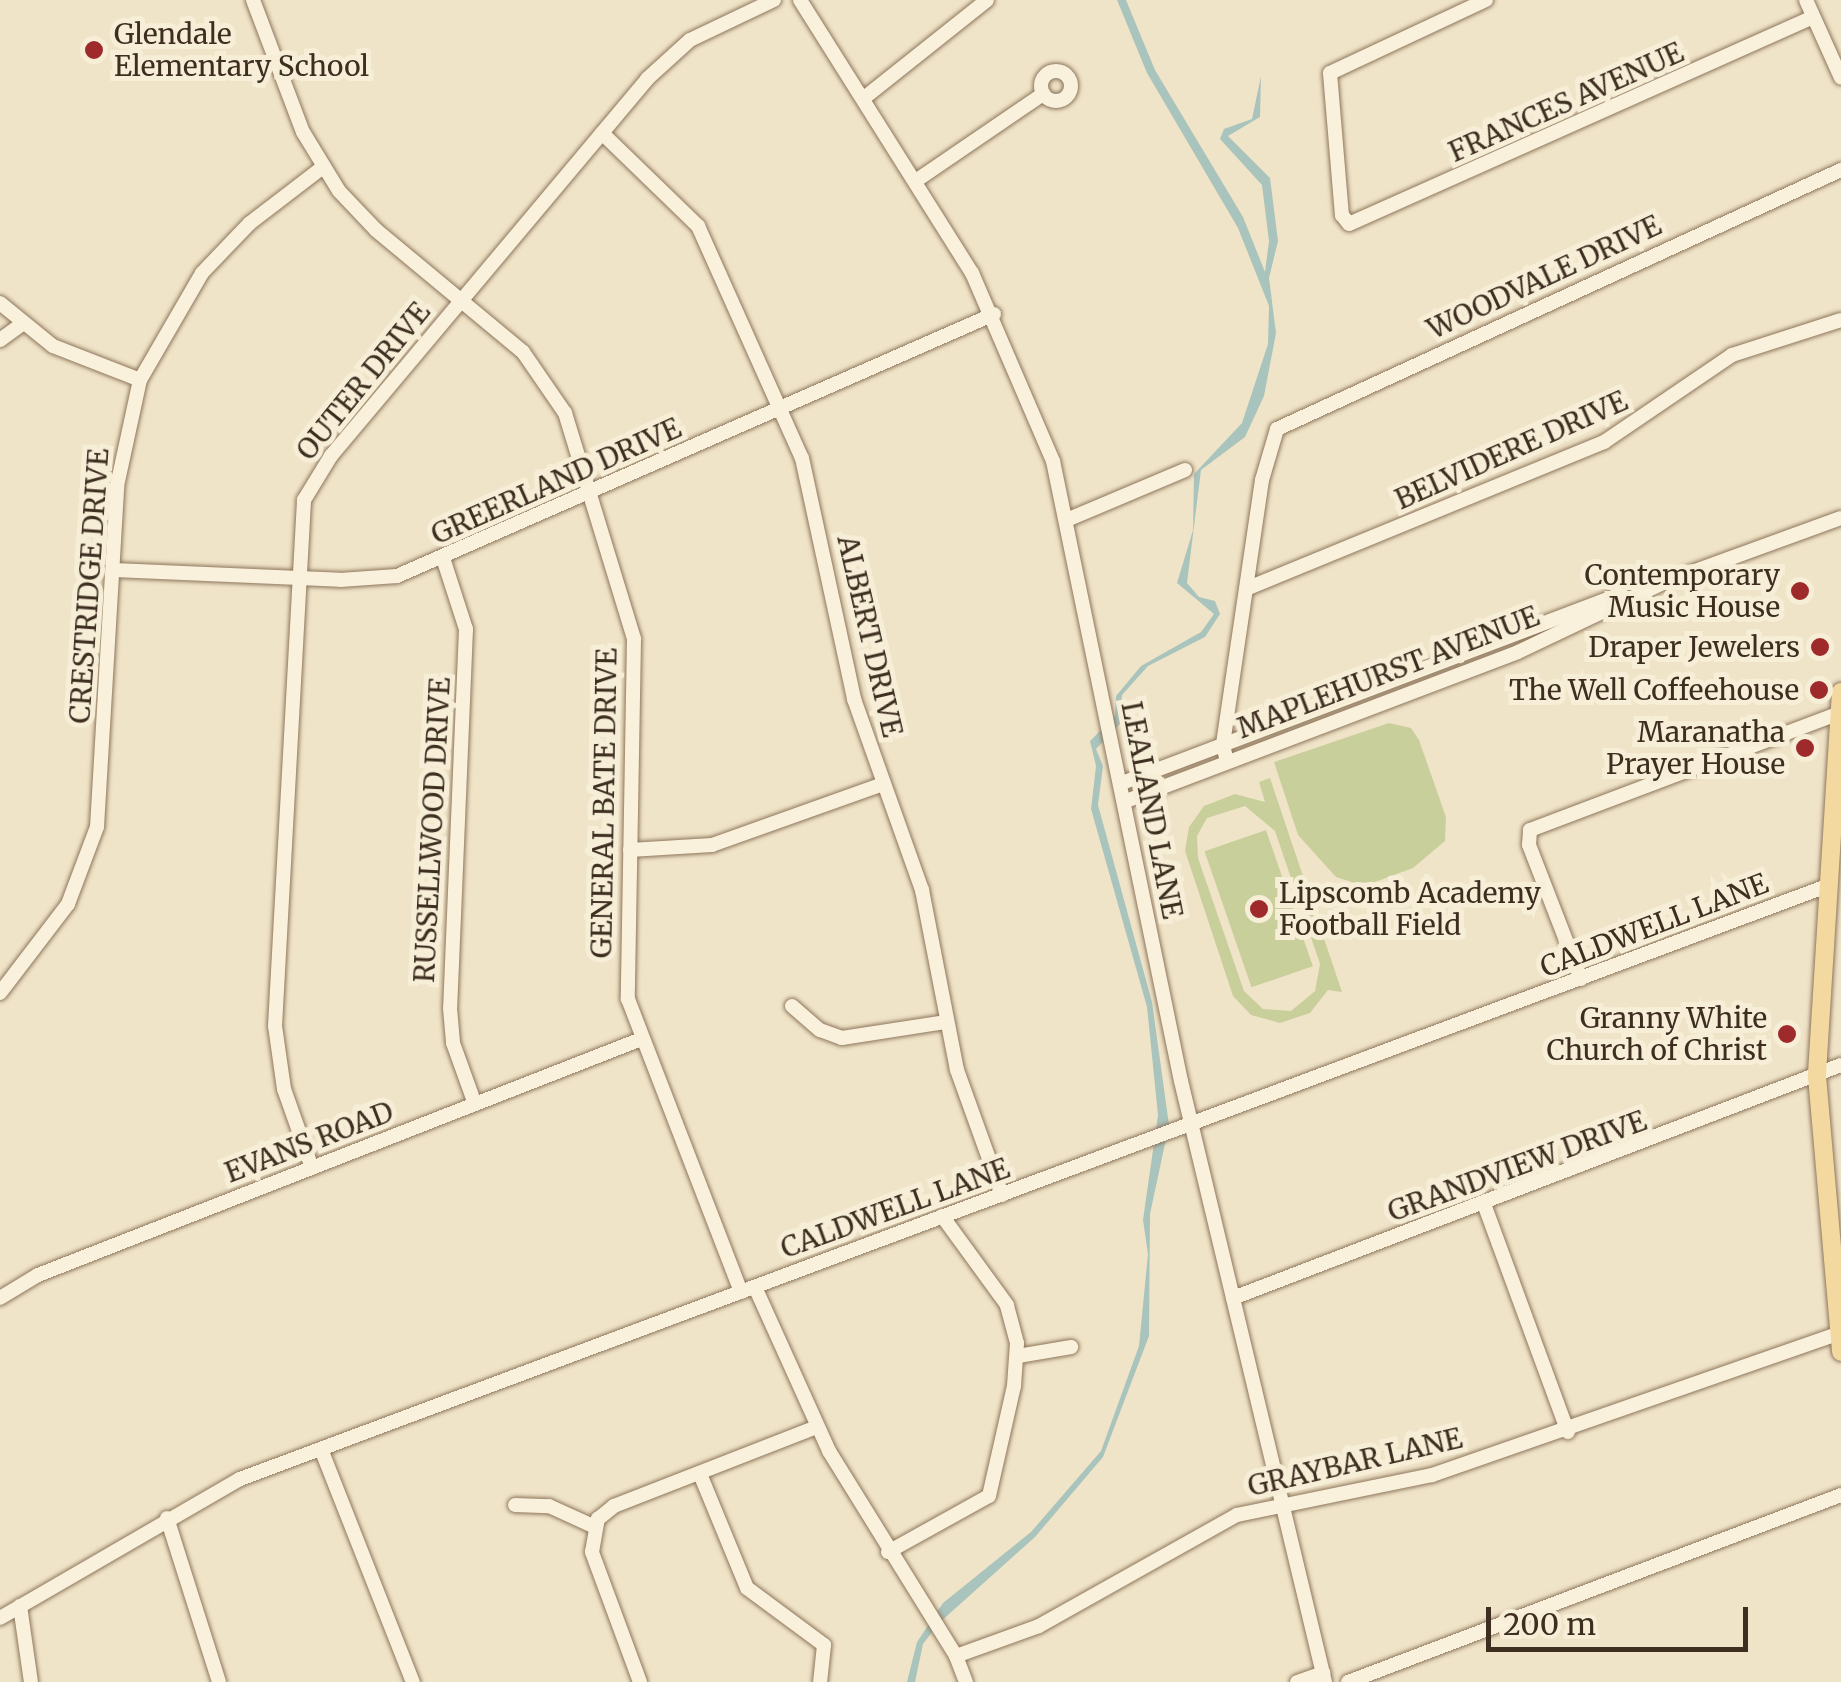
<!DOCTYPE html>
<style>
body{margin:0}
#map{position:relative;width:1841px;height:1682px;overflow:hidden;background:#f0e4c8;font-family:Merriweather,serif}
div>[style]{position:absolute}
.green>*{inset:0;background:#c9cf9b;transform-origin:0 0}
.water>*{inset:0;background:#a9c4bc}
.roads{filter:drop-shadow(0 0 2px #8d765c) drop-shadow(0 0 2px #8d765c)}
.minor>*{height:14px;margin:-7px;padding:0 7px;transform-origin:7px;border-radius:7px;background:#faf1dc}
.minor>.ring{margin:-7px;padding:0;box-sizing:content-box;background:none;border:14px solid #faf1dc;border-radius:50%}
.major>*{height:18px;margin:-9px;padding:0 9px;transform-origin:9px;border-radius:9px;background:#f3d9a0}
.dots>*{width:28px;height:28px;translate:-50% -50%;box-sizing:border-box;border:5px solid #f7eed8;border-radius:50%}
span{translate:-50% -50%;white-space:nowrap;text-align:center;line-height:1.15;-webkit-text-stroke:10px #f7eed8;paint-order:stroke}
.poi-label{font-size:28px;color:#3d2e20}
.left{translate:0 -50%;text-align:left}
.right{translate:-100% -50%;text-align:right}
.street-label{font-size:28px;color:#3d2e20}
.scale{position:absolute;left:1486px;top:1607px;width:262px;height:45px;box-sizing:border-box;border:5px solid #3d2e20;border-top:0;padding-left:12px;font-size:30px;line-height:35px;white-space:nowrap;color:#3d2e20;-webkit-text-stroke:8px #f7eed8;paint-order:stroke}
</style>
<div id="map">
<div class="green">
<i style="clip-path:polygon(1389px 723px,1411px 728px,1419px 740px,1446px 817px,1445px 841px,1413px 868px,1364px 886px,1336px 877px,1298px 835px,1274px 762px)"></i>
<i style="clip-path:polygon(evenodd,1270px 778px,1342px 992px,1328px 990px,1310px 1013px,1280px 1023px,1251px 1015px,1233px 996px,1185px 851px,1189px 827px,1204px 806px,1235px 794px,1265px 802px,1259px 782px,1270px 778px,1245px 806px,1275px 831px,1320px 964px,1315px 991px,1291px 1011px,1263px 1009px,1244px 991px,1198px 858px,1197px 836px,1207px 818px,1245px 806px)"></i>
<i style="left:1266px;top:830px;width:144px;height:65px;rotate:71deg"></i>
</div>
<div class="water">
<i style="clip-path:polygon(1117px 0,1126px 0,1155px 70px,1243px 217px,1265px 272px,1269px 241px,1262px 185px,1220px 139px,1224px 129px,1252px 119px,1261px 76px,1260px 117px,1228px 136px,1270px 178px,1278px 241px,1269px 278px,1276px 333px,1264px 396px,1245px 437px,1201px 470px,1187px 583px,1199px 597px,1215px 601px,1220px 614px,1205px 637px,1148px 666px,1122px 695px,1120px 724px,1096px 749px,1103px 766px,1098px 805px,1152px 1002px,1169px 1125px,1150px 1214px,1149px 1336px,1103px 1457px,1035px 1537px,939px 1623px,923px 1644px,915px 1682px,907px 1682px,917px 1642px,943px 1603px,1031px 1532px,1101px 1451px,1139px 1346px,1148px 1254px,1143px 1220px,1158px 1115px,1147px 1007px,1091px 809px,1096px 766px,1090px 741px,1115px 716px,1116px 696px,1141px 666px,1201px 632px,1214px 614px,1177px 583px,1193px 530px,1194px 474px,1242px 423px,1268px 344px,1269px 306px,1238px 228px,1147px 73px)"></i>
</div>
<div class="roads">
<div class="minor">
<i style="left:253px;top:0;width:141px;rotate:69.3deg"></i>
<i style="left:303px;top:132px;width:69px;rotate:58.6deg"></i>
<i style="left:339px;top:191px;width:54px;rotate:46.5deg"></i>
<i style="left:376px;top:230px;width:191px;rotate:39.7deg"></i>
<i style="left:523px;top:352px;width:74px;rotate:55.5deg"></i>
<i style="left:565px;top:413px;width:236px;rotate:73deg"></i>
<i style="left:634px;top:639px;width:360px;rotate:91deg"></i>
<i style="left:628px;top:999px;width:314px;rotate:68.9deg"></i>
<i style="left:800px;top:0;width:323px;rotate:57.8deg"></i>
<i style="left:972px;top:273px;width:205px;rotate:66.7deg"></i>
<i style="left:1053px;top:461px;width:633px;rotate:78.34deg"></i>
<i style="left:1181px;top:1081px;width:618px;rotate:76.53deg"></i>
<i style="left:1486px;top:0;width:172px;rotate:154.9deg"></i>
<i style="left:1330px;top:73px;width:143px;rotate:85.2deg"></i>
<i style="left:1342px;top:215px;width:11px;rotate:52deg"></i>
<i style="left:1349px;top:224px;width:508px;rotate:-24.04deg"></i>
<i style="left:1806px;top:0;width:85px;rotate:65.8deg"></i>
<i class="ring" style="left:1041px;top:71px;width:16px;height:16px"></i>
<i style="left:864px;top:98px;width:157px;rotate:-38.5deg"></i>
<i style="left:602px;top:133px;width:134px;rotate:44.1deg"></i>
<i style="left:698px;top:226px;width:254px;rotate:65.9deg"></i>
<i style="left:802px;top:458px;width:247px;rotate:77.8deg"></i>
<i style="left:854px;top:699px;width:203px;rotate:70.4deg"></i>
<i style="left:922px;top:890px;width:183px;rotate:79deg"></i>
<i style="left:957px;top:1070px;width:133px;rotate:70.2deg"></i>
<i style="left:917px;top:180px;width:153px;rotate:-34.3deg"></i>
<i style="left:0;top:303px;width:68px;rotate:39.1deg"></i>
<i style="left:53px;top:346px;width:93px;rotate:21.3deg"></i>
<i style="left:0;top:340px;width:26px;rotate:-36deg"></i>
<i style="left:1069px;top:519px;width:126px;rotate:-22.9deg"></i>
<i style="left:443px;top:558px;width:75px;rotate:72.1deg"></i>
<i style="left:466px;top:629px;width:379px;rotate:92.4deg"></i>
<i style="left:450px;top:1008px;width:35px;rotate:85deg"></i>
<i style="left:453px;top:1043px;width:65px;rotate:70.2deg"></i>
<i style="left:114px;top:570px;width:226px;rotate:2.5deg"></i>
<i style="left:340px;top:580px;width:57px;rotate:-4deg"></i>
<i style="left:397px;top:576px;width:652px;rotate:-23.69deg"></i>
<i style="left:1248px;top:588px;width:385px;rotate:-22.3deg"></i>
<i style="left:1604px;top:442px;width:155px;rotate:-34.2deg"></i>
<i style="left:1732px;top:355px;width:114px;rotate:-17.8deg"></i>
<i style="left:1227px;top:762px;width:18px;rotate:-103deg"></i>
<i style="left:1223px;top:744px;width:267px;rotate:-81.6deg"></i>
<i style="left:1262px;top:480px;width:53px;rotate:-73.6deg"></i>
<i style="left:1277px;top:429px;width:621px;rotate:-24.67deg"></i>
<i style="left:1122px;top:783px;width:534px;rotate:-20.74deg"></i>
<i style="left:1126px;top:801px;width:419px;rotate:-20.8deg"></i>
<i style="left:1518px;top:652px;width:163px;rotate:-25.5deg"></i>
<i style="left:1665px;top:582px;width:187px;rotate:-20deg"></i>
<i style="left:630px;top:850px;width:82px;rotate:-3.5deg"></i>
<i style="left:712px;top:845px;width:182px;rotate:-19.6deg"></i>
<i style="left:1581px;top:979px;width:144px;rotate:-111.2deg"></i>
<i style="left:1529px;top:845px;width:15px;rotate:-86deg"></i>
<i style="left:1530px;top:830px;width:331px;rotate:-20.7deg"></i>
<i style="left:0;top:993px;width:112px;rotate:-52.6deg"></i>
<i style="left:68px;top:904px;width:82px;rotate:-69.4deg"></i>
<i style="left:97px;top:827px;width:342px;rotate:-86.6deg"></i>
<i style="left:117px;top:486px;width:108px;rotate:-77.8deg"></i>
<i style="left:140px;top:380px;width:124px;rotate:-59.9deg"></i>
<i style="left:202px;top:273px;width:69px;rotate:-46.2deg"></i>
<i style="left:250px;top:223px;width:92px;rotate:-37.5deg"></i>
<i style="left:792px;top:1006px;width:37px;rotate:41deg"></i>
<i style="left:820px;top:1030px;width:23px;rotate:20deg"></i>
<i style="left:842px;top:1038px;width:104px;rotate:-8.8deg"></i>
<i style="left:312px;top:1168px;width:84px;rotate:-109.5deg"></i>
<i style="left:284px;top:1089px;width:64px;rotate:-98.1deg"></i>
<i style="left:275px;top:1026px;width:527px;rotate:-86.84deg"></i>
<i style="left:304px;top:500px;width:52px;rotate:-58.5deg"></i>
<i style="left:331px;top:456px;width:492px;rotate:-50deg"></i>
<i style="left:647px;top:79px;width:58px;rotate:-42.2deg"></i>
<i style="left:690px;top:40px;width:93px;rotate:-25.5deg"></i>
<i style="left:1484px;top:1204px;width:243px;rotate:69.8deg"></i>
<i style="left:755px;top:1287px;width:180px;rotate:65.7deg"></i>
<i style="left:829px;top:1451px;width:241px;rotate:58.2deg"></i>
<i style="left:956px;top:1656px;width:28px;rotate:69deg"></i>
<i style="left:0;top:1298px;width:44px;rotate:-31.2deg"></i>
<i style="left:38px;top:1275px;width:645px;rotate:-21.36deg"></i>
<i style="left:1233px;top:1298px;width:651px;rotate:-20.97deg"></i>
<i style="left:1018px;top:1356px;width:54px;rotate:-9.6deg"></i>
<i style="left:321px;top:1449px;width:251px;rotate:68.5deg"></i>
<i style="left:700px;top:1474px;width:123px;rotate:67.6deg"></i>
<i style="left:747px;top:1588px;width:96px;rotate:36.5deg"></i>
<i style="left:824px;top:1645px;width:37px;rotate:96deg"></i>
<i style="left:515px;top:1505px;width:34px;rotate:2deg"></i>
<i style="left:549px;top:1506px;width:51px;rotate:24.5deg"></i>
<i style="left:167px;top:1518px;width:172px;rotate:72.4deg"></i>
<i style="left:888px;top:1552px;width:115px;rotate:-29deg"></i>
<i style="left:989px;top:1496px;width:113px;rotate:-77.2deg"></i>
<i style="left:1014px;top:1386px;width:43px;rotate:-86deg"></i>
<i style="left:1017px;top:1343px;width:39px;rotate:-105deg"></i>
<i style="left:1007px;top:1305px;width:110px;rotate:-126.1deg"></i>
<i style="left:20px;top:1606px;width:77px;rotate:81.8deg"></i>
<i style="left:0;top:1618px;width:277px;rotate:-30.1deg"></i>
<i style="left:240px;top:1479px;width:1694px;rotate:-20.49deg"></i>
<i style="left:956px;top:1656px;width:88px;rotate:-19.9deg"></i>
<i style="left:1039px;top:1626px;width:227px;rotate:-29.3deg"></i>
<i style="left:1237px;top:1515px;width:199px;rotate:-11.6deg"></i>
<i style="left:1432px;top:1475px;width:430px;rotate:-19.2deg"></i>
<i style="left:640px;top:1682px;width:139px;rotate:-110.3deg"></i>
<i style="left:592px;top:1552px;width:34px;rotate:-80deg"></i>
<i style="left:598px;top:1519px;width:21px;rotate:-39deg"></i>
<i style="left:614px;top:1506px;width:218px;rotate:-21.3deg"></i>
<i style="left:1297px;top:1682px;width:28px;rotate:-19deg"></i>
<i style="left:1348px;top:1682px;width:527px;rotate:-20.77deg"></i>
</div>
<div class="major">
<i style="left:1841px;top:692px;width:385px;rotate:93.6deg"></i>
<i style="left:1817px;top:1076px;width:277px;rotate:85deg"></i>
</div>
</div>
<div class="dots">
<i style="left:94px;top:50px;background:#9e2a2b"></i>
<i style="left:1800px;top:591px;background:#9e2a2b"></i>
<i style="left:1820px;top:647px;background:#9e2a2b"></i>
<i style="left:1819px;top:690px;background:#9e2a2b"></i>
<i style="left:1805px;top:748px;background:#9e2a2b"></i>
<i style="left:1259px;top:909px;background:#9e2a2b"></i>
<i style="left:1787px;top:1034px;background:#9e2a2b"></i>
</div>
<div class="poi-label">
<span class="left" style="left:114px;top:50px">Glendale<br>Elementary School</span>
<span class="right" style="left:1780px;top:591px">Contemporary<br>Music House</span>
<span class="right" style="left:1800px;top:647px">Draper Jewelers</span>
<span class="right" style="left:1799px;top:690px">The Well Coffeehouse</span>
<span class="right" style="left:1785px;top:748px">Maranatha<br>Prayer House</span>
<span class="left" style="left:1279px;top:909px">Lipscomb Academy<br>Football Field</span>
<span class="right" style="left:1767px;top:1034px">Granny White<br>Church of Christ</span>
</div>
<div class="street-label">
<span style="left:1566px;top:102px;rotate:-24deg">FRANCES AVENUE</span>
<span style="left:1544px;top:277px;rotate:-25deg">WOODVALE DRIVE</span>
<span style="left:363px;top:381px;rotate:-51deg">OUTER DRIVE</span>
<span style="left:1511px;top:450px;rotate:-24deg">BELVIDERE DRIVE</span>
<span style="left:556px;top:481px;rotate:-24deg">GREERLAND DRIVE</span>
<span style="left:89px;top:586px;rotate:-86deg">CRESTRIDGE DRIVE</span>
<span style="left:870px;top:636px;rotate:77deg">ALBERT DRIVE</span>
<span style="left:1388px;top:672px;rotate:-21deg">MAPLEHURST AVENUE</span>
<span style="left:604px;top:803px;rotate:-89deg">GENERAL BATE DRIVE</span>
<span style="left:1152px;top:810px;rotate:79deg">LEALAND LANE</span>
<span style="left:432px;top:830px;rotate:-87deg">RUSSELLWOOD DRIVE</span>
<span style="left:1654px;top:925px;rotate:-21deg">CALDWELL LANE</span>
<span style="left:309px;top:1142px;rotate:-21deg">EVANS ROAD</span>
<span style="left:1517px;top:1166px;rotate:-20deg">GRANDVIEW DRIVE</span>
<span style="left:895px;top:1208px;rotate:-20deg">CALDWELL LANE</span>
<span style="left:1355px;top:1462px;rotate:-13deg">GRAYBAR LANE</span>
</div>
<div class="scale">200 m</div>
</div>
